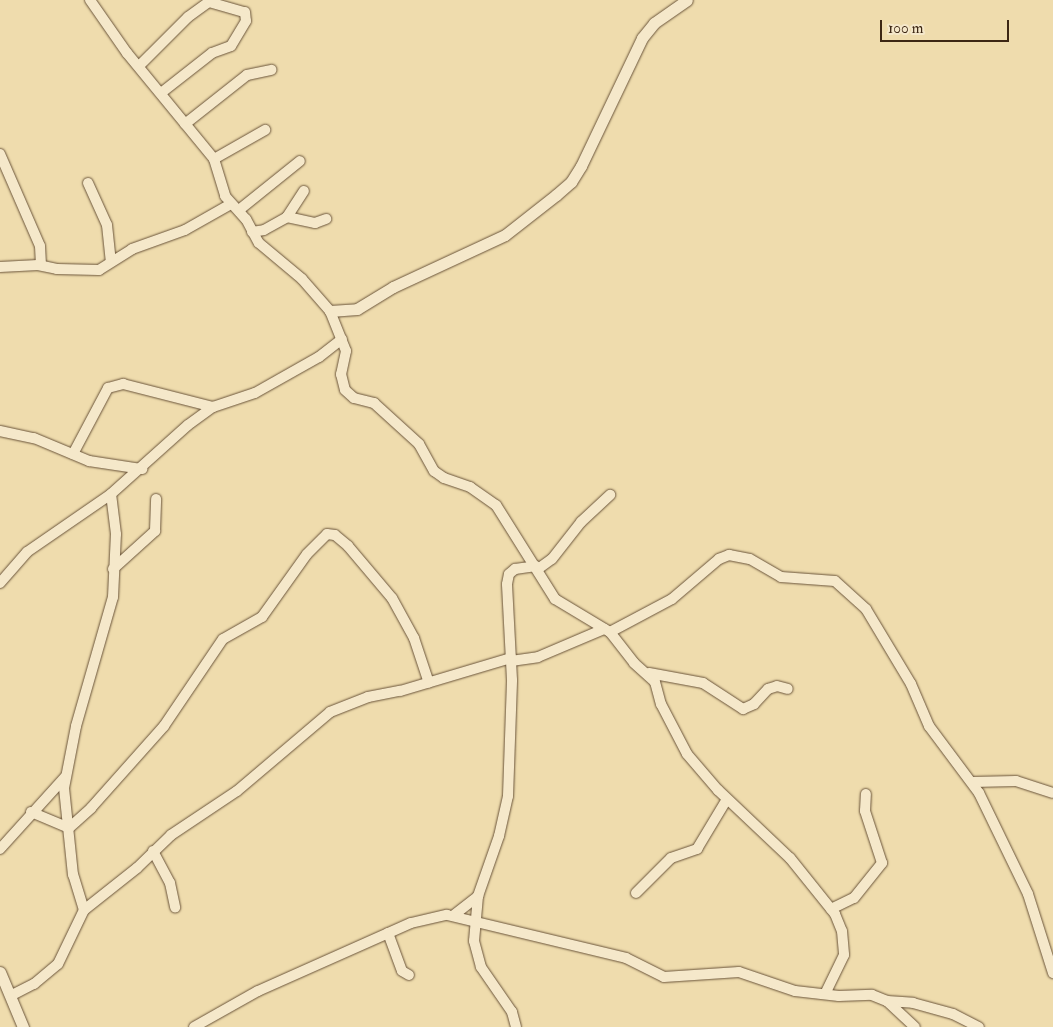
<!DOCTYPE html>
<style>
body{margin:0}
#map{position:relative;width:1053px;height:1027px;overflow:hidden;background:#efdcad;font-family:"IM FELL Double Pica",serif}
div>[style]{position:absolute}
.roads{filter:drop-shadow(0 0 1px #6a543a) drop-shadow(0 0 1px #6a543a)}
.minor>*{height:10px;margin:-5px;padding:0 5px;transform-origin:5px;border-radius:5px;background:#f5e8ca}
.tertiary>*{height:11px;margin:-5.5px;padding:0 5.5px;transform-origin:5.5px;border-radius:5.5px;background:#f5e8ca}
span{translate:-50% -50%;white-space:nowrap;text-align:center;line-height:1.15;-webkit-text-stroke:5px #f5e8ca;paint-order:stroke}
.scale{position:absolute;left:880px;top:20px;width:129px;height:22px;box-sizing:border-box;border:2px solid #3d2714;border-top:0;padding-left:6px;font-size:15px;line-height:18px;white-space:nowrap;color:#3d2714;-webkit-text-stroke:4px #f5e8ca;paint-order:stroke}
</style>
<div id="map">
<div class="roads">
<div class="minor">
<i style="left:90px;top:0;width:65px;rotate:55.1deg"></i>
<i style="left:127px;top:53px;width:137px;rotate:50.6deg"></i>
<i style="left:214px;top:159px;width:39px;rotate:73deg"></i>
<i style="left:225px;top:196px;width:31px;rotate:48deg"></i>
<i style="left:246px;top:219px;width:27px;rotate:62deg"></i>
<i style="left:259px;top:243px;width:56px;rotate:39.9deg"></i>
<i style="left:302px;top:279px;width:43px;rotate:48.8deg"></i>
<i style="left:330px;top:311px;width:43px;rotate:68.2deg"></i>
<i style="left:346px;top:351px;width:24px;rotate:102deg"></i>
<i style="left:341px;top:374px;width:16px;rotate:76deg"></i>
<i style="left:345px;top:390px;width:12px;rotate:42deg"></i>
<i style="left:354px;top:398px;width:21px;rotate:14deg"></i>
<i style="left:374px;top:403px;width:61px;rotate:42.3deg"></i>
<i style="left:419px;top:444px;width:31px;rotate:61deg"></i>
<i style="left:434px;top:471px;width:12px;rotate:35deg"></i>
<i style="left:444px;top:478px;width:28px;rotate:19deg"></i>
<i style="left:470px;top:487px;width:32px;rotate:35deg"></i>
<i style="left:496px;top:505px;width:111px;rotate:57.9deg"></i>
<i style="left:555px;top:599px;width:64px;rotate:31deg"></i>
<i style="left:610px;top:632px;width:70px;rotate:-28deg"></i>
<i style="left:672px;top:599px;width:62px;rotate:-40.4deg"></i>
<i style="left:719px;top:559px;width:11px;rotate:-22deg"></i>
<i style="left:729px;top:555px;width:21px;rotate:11deg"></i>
<i style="left:750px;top:559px;width:36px;rotate:30deg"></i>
<i style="left:781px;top:577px;width:54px;rotate:4.2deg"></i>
<i style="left:835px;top:581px;width:42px;rotate:42.1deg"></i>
<i style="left:866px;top:609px;width:87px;rotate:59deg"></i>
<i style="left:911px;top:684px;width:46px;rotate:66.8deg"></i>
<i style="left:929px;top:726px;width:84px;rotate:53.3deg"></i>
<i style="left:979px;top:793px;width:112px;rotate:64.1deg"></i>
<i style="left:1028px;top:894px;width:83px;rotate:72.4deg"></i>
<i style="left:139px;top:66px;width:69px;rotate:-45deg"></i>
<i style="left:188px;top:17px;width:26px;rotate:-36deg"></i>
<i style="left:209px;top:2px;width:37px;rotate:16deg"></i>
<i style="left:245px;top:12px;width:9px;rotate:84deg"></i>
<i style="left:246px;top:21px;width:29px;rotate:121deg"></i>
<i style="left:231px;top:46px;width:20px;rotate:160deg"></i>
<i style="left:212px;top:53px;width:65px;rotate:141.9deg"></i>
<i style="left:185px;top:124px;width:79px;rotate:-38.3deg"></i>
<i style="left:247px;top:75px;width:25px;rotate:-12deg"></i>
<i style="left:0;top:154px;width:100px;rotate:66.5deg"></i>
<i style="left:40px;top:246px;width:19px;rotate:87deg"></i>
<i style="left:214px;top:159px;width:59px;rotate:-29.6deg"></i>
<i style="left:88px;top:183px;width:46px;rotate:65.7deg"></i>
<i style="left:107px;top:225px;width:36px;rotate:84deg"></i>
<i style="left:239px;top:210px;width:78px;rotate:-38.8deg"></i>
<i style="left:287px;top:217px;width:31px;rotate:-57deg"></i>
<i style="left:252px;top:232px;width:12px;rotate:-9deg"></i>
<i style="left:264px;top:230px;width:26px;rotate:-29deg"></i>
<i style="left:287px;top:217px;width:29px;rotate:12deg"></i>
<i style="left:315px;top:223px;width:12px;rotate:-20deg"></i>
<i style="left:0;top:267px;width:38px;rotate:-3deg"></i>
<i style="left:38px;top:265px;width:19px;rotate:12deg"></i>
<i style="left:57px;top:269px;width:42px;rotate:1.4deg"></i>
<i style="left:99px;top:270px;width:39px;rotate:-32deg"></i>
<i style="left:132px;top:249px;width:56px;rotate:-19.7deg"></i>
<i style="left:185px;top:230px;width:53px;rotate:-29.5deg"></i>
<i style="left:0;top:431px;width:35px;rotate:12deg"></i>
<i style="left:34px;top:438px;width:60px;rotate:22.7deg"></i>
<i style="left:89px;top:461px;width:54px;rotate:8.6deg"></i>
<i style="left:73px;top:454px;width:75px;rotate:-62.1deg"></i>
<i style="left:108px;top:388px;width:16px;rotate:-15deg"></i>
<i style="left:123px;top:384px;width:93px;rotate:14.3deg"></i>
<i style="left:113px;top:569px;width:57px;rotate:-42.1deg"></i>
<i style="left:155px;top:531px;width:32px;rotate:-88deg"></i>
<i style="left:538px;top:569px;width:17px;rotate:-36deg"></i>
<i style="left:552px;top:559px;width:47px;rotate:-51.9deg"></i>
<i style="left:581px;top:522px;width:40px;rotate:-43deg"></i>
<i style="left:0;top:583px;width:41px;rotate:-48.9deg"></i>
<i style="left:27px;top:552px;width:102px;rotate:-34.6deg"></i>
<i style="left:111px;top:494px;width:103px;rotate:-41.9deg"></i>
<i style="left:188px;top:425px;width:31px;rotate:-36deg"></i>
<i style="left:213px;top:407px;width:44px;rotate:-18.4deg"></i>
<i style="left:255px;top:393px;width:73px;rotate:-29.4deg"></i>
<i style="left:319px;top:357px;width:29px;rotate:-38deg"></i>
<i style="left:610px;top:632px;width:39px;rotate:52deg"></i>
<i style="left:634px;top:663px;width:28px;rotate:42deg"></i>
<i style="left:655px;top:682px;width:23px;rotate:75deg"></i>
<i style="left:661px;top:704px;width:56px;rotate:62.5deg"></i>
<i style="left:687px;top:754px;width:48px;rotate:49.3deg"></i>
<i style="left:718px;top:790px;width:99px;rotate:43.4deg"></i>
<i style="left:790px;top:858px;width:72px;rotate:51.2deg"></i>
<i style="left:835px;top:914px;width:18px;rotate:68deg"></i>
<i style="left:842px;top:931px;width:24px;rotate:85deg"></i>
<i style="left:844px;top:955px;width:41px;rotate:115.9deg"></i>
<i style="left:511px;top:661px;width:27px;rotate:-8deg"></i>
<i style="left:538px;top:657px;width:72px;rotate:-23deg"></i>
<i style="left:649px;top:673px;width:55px;rotate:10.5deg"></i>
<i style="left:703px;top:683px;width:48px;rotate:33deg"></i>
<i style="left:743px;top:709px;width:12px;rotate:-24deg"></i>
<i style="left:754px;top:704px;width:21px;rotate:-47deg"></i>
<i style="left:768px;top:689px;width:9px;rotate:-18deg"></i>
<i style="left:777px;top:686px;width:11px;rotate:15deg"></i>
<i style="left:973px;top:782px;width:43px;rotate:-1.3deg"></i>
<i style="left:1016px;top:781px;width:38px;rotate:18deg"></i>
<i style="left:31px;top:812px;width:41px;rotate:22.8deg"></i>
<i style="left:69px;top:828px;width:30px;rotate:-42deg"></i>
<i style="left:91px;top:808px;width:110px;rotate:-48.3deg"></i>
<i style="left:164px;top:726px;width:105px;rotate:-55.9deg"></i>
<i style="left:223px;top:639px;width:45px;rotate:-29.4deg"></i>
<i style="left:262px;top:617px;width:77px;rotate:-54.5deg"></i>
<i style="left:307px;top:554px;width:28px;rotate:-45deg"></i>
<i style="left:327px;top:534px;width:8px;rotate:7deg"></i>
<i style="left:335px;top:535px;width:17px;rotate:40deg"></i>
<i style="left:348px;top:546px;width:68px;rotate:49.8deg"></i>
<i style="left:392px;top:598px;width:46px;rotate:61.2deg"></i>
<i style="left:414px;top:638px;width:47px;rotate:71.6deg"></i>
<i style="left:0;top:849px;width:97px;rotate:-47.9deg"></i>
<i style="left:153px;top:851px;width:36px;rotate:62deg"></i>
<i style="left:170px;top:883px;width:25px;rotate:78deg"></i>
<i style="left:636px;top:893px;width:49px;rotate:-45deg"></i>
<i style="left:671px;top:858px;width:28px;rotate:-19deg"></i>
<i style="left:697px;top:849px;width:58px;rotate:-59deg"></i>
<i style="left:831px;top:909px;width:25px;rotate:-26deg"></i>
<i style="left:854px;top:898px;width:45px;rotate:-51.3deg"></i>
<i style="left:882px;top:863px;width:55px;rotate:-108.1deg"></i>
<i style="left:865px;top:811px;width:17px;rotate:-87deg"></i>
<i style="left:84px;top:910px;width:37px;rotate:-107deg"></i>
<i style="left:73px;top:875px;width:87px;rotate:-95.9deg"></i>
<i style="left:64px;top:788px;width:63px;rotate:-79deg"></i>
<i style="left:76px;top:726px;width:134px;rotate:-74deg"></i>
<i style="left:113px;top:597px;width:63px;rotate:-87.3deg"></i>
<i style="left:116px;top:534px;width:40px;rotate:-97.1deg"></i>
<i style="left:454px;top:915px;width:31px;rotate:-38deg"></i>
<i style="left:388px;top:933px;width:40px;rotate:69.8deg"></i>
<i style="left:402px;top:971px;width:8px;rotate:30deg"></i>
<i style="left:12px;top:995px;width:25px;rotate:-27deg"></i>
<i style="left:34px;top:984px;width:31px;rotate:-40deg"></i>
<i style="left:58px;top:964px;width:60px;rotate:-64.3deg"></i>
<i style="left:84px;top:910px;width:68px;rotate:-38.4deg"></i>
<i style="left:137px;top:868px;width:47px;rotate:-44.1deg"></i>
<i style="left:171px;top:835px;width:79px;rotate:-33.7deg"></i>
<i style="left:237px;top:791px;width:122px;rotate:-40.3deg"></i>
<i style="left:330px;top:712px;width:41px;rotate:-21.5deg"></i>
<i style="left:368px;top:697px;width:33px;rotate:-11deg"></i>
<i style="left:400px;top:691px;width:116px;rotate:-16.6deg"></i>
<i style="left:887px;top:1001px;width:26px;rotate:4deg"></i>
<i style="left:913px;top:1003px;width:41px;rotate:15.4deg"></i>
<i style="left:953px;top:1014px;width:29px;rotate:27deg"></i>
<i style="left:194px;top:1027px;width:73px;rotate:-29.4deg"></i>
<i style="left:258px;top:991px;width:167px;rotate:-24deg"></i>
<i style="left:411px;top:923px;width:37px;rotate:-13deg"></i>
<i style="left:447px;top:915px;width:184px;rotate:13.5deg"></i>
<i style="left:626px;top:958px;width:42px;rotate:26.6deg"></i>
<i style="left:664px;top:977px;width:75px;rotate:-3.8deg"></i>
<i style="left:739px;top:972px;width:59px;rotate:18.7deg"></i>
<i style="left:795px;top:991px;width:44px;rotate:6.5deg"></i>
<i style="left:839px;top:996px;width:33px;rotate:-2deg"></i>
<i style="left:872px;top:995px;width:16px;rotate:22deg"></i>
<i style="left:887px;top:1001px;width:38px;rotate:43deg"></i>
<i style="left:516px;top:1027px;width:16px;rotate:-105deg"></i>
<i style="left:512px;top:1012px;width:55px;rotate:-124.6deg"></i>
<i style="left:481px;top:967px;width:27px;rotate:-105deg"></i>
<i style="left:474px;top:941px;width:45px;rotate:-84.9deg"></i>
<i style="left:478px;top:896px;width:64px;rotate:-70.7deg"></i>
<i style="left:499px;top:836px;width:41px;rotate:-77.3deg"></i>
<i style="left:508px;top:796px;width:116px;rotate:-88deg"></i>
<i style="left:512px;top:680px;width:96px;rotate:-93deg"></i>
<i style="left:507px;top:584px;width:10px;rotate:-79deg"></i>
<i style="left:509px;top:574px;width:8px;rotate:-40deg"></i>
<i style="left:515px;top:569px;width:21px;rotate:-8deg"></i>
</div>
<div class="tertiary">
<i style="left:330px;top:311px;width:27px;rotate:-4deg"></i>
<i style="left:357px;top:309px;width:42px;rotate:-31.4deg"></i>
<i style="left:393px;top:287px;width:123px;rotate:-24.9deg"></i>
<i style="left:505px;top:235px;width:65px;rotate:-38.1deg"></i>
<i style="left:556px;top:195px;width:20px;rotate:-41deg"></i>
<i style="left:571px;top:182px;width:19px;rotate:-58deg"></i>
<i style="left:581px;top:166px;width:142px;rotate:-64.5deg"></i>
<i style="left:642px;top:38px;width:19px;rotate:-51deg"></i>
<i style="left:654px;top:23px;width:40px;rotate:-34.9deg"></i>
<i style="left:0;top:972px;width:60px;rotate:67.3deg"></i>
</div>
</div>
<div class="scale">100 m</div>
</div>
